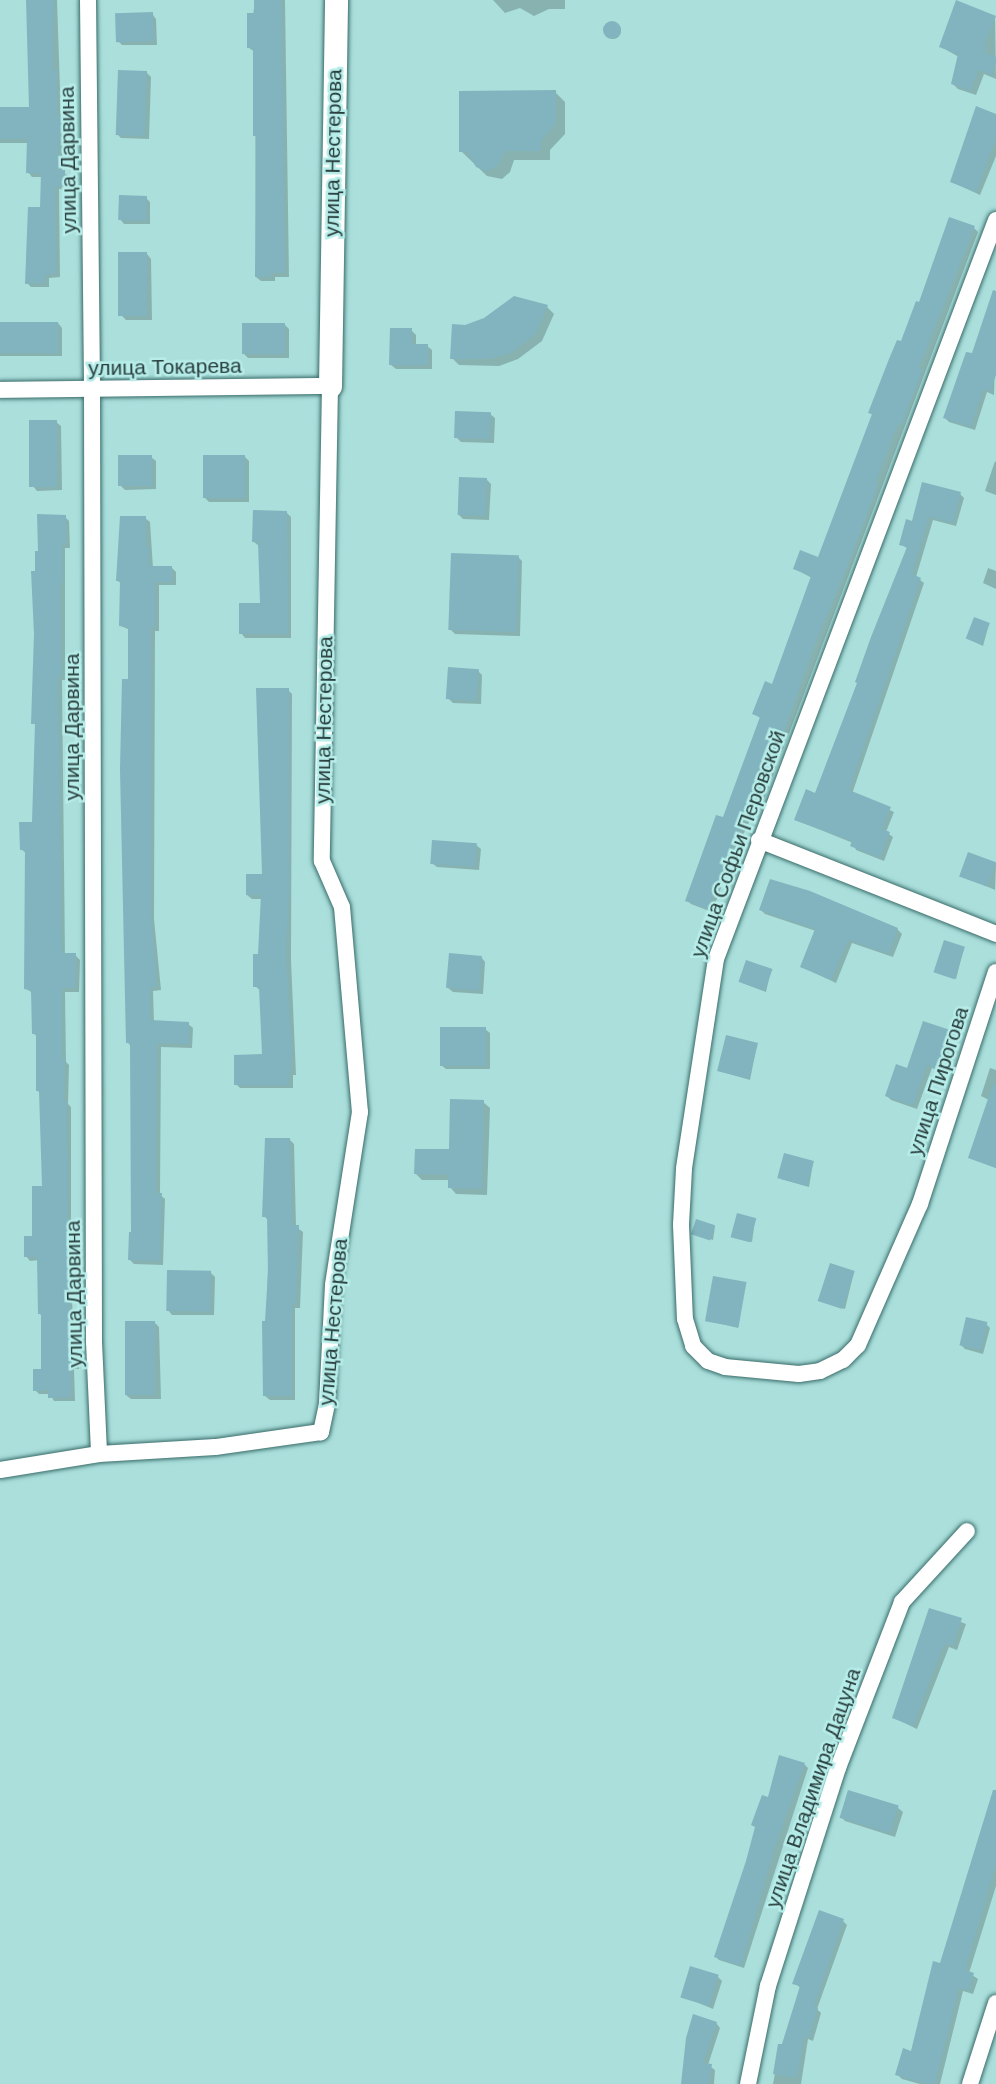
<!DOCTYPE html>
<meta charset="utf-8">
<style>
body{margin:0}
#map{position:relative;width:996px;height:2084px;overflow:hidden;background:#aadfdc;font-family:"DM Sans",sans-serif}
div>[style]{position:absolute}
.shadow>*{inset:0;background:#0003}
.round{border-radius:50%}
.building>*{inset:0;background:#81b4be;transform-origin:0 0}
.roads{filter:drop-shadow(0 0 2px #396c69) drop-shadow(0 0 2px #396c69)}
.street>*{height:16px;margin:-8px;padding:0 8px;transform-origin:8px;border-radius:8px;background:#fff}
.secondary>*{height:23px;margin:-11.5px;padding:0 11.5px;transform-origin:11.5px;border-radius:11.5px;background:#fff}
span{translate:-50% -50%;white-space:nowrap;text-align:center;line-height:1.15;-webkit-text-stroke:5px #b6ede9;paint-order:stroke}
.street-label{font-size:21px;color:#283e3d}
</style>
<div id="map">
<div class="shadow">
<i style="clip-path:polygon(29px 0,57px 0,61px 118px,70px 123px,70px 137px,63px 137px,62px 172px,69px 176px,68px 190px,59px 189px,60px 277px,49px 278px,49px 287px,31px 287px,27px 283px,42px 208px,43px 177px,32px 177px,28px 172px,29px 143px,0 143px,0 108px,31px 109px)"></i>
<i style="clip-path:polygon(255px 0,285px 0,289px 277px,275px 277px,275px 281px,261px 281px,256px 277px,255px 52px,249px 48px)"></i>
<i style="clip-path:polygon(493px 0,565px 0,565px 9px,549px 9px,534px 16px,520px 8px,505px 13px)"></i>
<i style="clip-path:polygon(152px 14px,156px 19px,157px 45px,122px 45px,118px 41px)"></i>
<i style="clip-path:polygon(995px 17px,996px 79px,984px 74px,976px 95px,958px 89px,953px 84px,959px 57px,941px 47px)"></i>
<i class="round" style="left:605px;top:23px;width:16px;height:16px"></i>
<i style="clip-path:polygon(147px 73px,151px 77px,149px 139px,121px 138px,117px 134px)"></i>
<i style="clip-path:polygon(555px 92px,565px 102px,565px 134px,550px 150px,550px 160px,514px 160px,510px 172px,502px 179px,487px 176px,461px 151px)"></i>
<i style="clip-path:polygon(996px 116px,996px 156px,980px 195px,952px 182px)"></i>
<i style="clip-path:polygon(146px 198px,150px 202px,150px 224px,124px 224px,120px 219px)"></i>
<i style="clip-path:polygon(974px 228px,978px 232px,759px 813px,754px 812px,732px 858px,712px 912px,691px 904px,687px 900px,724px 820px,762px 719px,754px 714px,773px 687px,812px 578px,795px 569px,819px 559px,873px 416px,870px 412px,920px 305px)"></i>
<i style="clip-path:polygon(147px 254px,151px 259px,152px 320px,126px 320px,122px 316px)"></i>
<i style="clip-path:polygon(547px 307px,554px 314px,542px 341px,518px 359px,499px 366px,459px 365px,452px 358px,466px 327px)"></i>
<i style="clip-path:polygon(996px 317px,994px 395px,987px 392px,975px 430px,949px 422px,945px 418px,973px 356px)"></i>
<i style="clip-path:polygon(58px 323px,62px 328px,62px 356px,0 356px,0 324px)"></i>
<i style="clip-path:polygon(285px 325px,289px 329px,289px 358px,248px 358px,244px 354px)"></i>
<i style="clip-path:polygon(411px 330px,416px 335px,416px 346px,427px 346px,432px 350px,432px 369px,396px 369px,391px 365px)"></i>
<i style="clip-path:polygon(490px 414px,495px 418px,494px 443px,461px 442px,456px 437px)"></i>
<i style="clip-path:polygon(56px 422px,61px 426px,62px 490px,37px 491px,33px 486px)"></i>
<i style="clip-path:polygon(244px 456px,249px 461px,249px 502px,209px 502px,204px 497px)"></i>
<i style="clip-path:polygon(151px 457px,156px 461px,156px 489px,125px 490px,120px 485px)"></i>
<i style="clip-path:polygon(995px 461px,996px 462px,996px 495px,985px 491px)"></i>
<i style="clip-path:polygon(487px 480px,491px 484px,489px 520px,463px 519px,458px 514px)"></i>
<i style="clip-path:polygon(960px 494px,964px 498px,956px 526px,933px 520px,916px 577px,924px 583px,852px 794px,894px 812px,886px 832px,893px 837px,884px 861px,856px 850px,853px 843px,796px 820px,816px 795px,908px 549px,901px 544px,913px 523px)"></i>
<i style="clip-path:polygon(286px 512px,291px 517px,291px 638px,245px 638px,241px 633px,262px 605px,259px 546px,254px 542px)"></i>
<i style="clip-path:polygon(65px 517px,69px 521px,70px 548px,65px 548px,65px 680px,62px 680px,65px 955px,75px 955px,80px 960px,79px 992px,65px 992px,66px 1062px,69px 1065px,68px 1104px,71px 1107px,71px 1284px,74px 1334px,79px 1339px,79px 1369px,74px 1369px,75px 1401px,54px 1401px,50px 1394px,39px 1394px,35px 1390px,43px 1371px,43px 1317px,40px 1314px,39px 1260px,30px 1261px,26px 1256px,34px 1238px,44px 1188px,41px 1094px,37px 1090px,38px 1037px,34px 1034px,33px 993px,26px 989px,27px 854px,21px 849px,34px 824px,37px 573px,40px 553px)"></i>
<i style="clip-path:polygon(145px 518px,150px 522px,153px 568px,172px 568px,176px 572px,176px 585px,159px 585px,159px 631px,155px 631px,154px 919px,161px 990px,153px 991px,154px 1022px,188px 1024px,193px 1028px,192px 1048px,161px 1047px,160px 1195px,165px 1199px,163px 1265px,134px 1264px,129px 1259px,133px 1234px,132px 1047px,127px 1042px,130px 630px,121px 626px,122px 584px,118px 581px)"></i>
<i style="clip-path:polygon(518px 557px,522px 561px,520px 636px,455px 634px,450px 629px)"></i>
<i style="clip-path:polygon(988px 568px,996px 571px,996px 589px,983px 583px)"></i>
<i style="clip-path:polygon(989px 624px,983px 646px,968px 639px)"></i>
<i style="clip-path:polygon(478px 671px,482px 675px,481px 704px,453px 703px,448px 698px)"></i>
<i style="clip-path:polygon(288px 690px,292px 694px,291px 960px,296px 1075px,293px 1075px,293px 1088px,240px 1088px,236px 1084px,264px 1056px,261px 991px,255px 986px,260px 956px,263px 899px,252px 899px,247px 895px,264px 876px)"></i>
<i style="clip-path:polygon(476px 845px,481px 849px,479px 870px,437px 867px,432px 863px)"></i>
<i style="clip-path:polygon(969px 855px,996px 864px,995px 890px,961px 875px)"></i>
<i style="clip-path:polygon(761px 910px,897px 929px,902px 934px,893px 957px,852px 943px,836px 983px,802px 967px,816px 931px,765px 914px)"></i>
<i style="clip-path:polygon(964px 948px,956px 979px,937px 973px)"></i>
<i style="clip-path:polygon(481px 957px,485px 962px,483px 994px,453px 992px,448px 988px)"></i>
<i style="clip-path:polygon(771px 970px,766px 992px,742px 983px)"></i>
<i style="clip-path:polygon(485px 1029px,490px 1033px,490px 1069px,446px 1069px,441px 1065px)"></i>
<i style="clip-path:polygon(949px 1031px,954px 1035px,941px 1072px,932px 1068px,917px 1109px,891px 1100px,887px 1096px)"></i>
<i style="clip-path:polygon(757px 1044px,750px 1080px,719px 1071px)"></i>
<i style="clip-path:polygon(990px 1068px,996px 1070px,996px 1168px,970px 1158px,989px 1100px,981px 1096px)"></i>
<i style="clip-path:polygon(483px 1102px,490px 1108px,487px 1195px,456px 1194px,450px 1187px,450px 1180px,422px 1180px,416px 1174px,451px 1151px)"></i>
<i style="clip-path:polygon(289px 1139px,294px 1144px,296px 1227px,303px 1232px,300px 1308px,295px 1308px,295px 1400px,270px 1400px,265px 1396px,269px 1221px,264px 1216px)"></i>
<i style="clip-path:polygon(813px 1163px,809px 1187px,781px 1179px)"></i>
<i style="clip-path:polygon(755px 1220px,752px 1242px,735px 1238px)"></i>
<i style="clip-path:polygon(715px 1226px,713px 1240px,694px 1234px)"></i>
<i style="clip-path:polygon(210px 1272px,215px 1277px,214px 1315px,172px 1315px,168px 1310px)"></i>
<i style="clip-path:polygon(854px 1272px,845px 1309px,821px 1301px)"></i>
<i style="clip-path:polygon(745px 1284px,738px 1328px,706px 1320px)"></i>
<i style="clip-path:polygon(155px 1323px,159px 1327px,161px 1399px,131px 1399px,126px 1395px)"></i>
<i style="clip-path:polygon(986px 1324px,990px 1328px,983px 1354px,965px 1349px,961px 1345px)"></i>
<i style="clip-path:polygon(930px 1610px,966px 1624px,957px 1650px,949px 1647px,917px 1729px,894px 1718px)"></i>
<i style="clip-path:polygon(804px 1764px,808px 1768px,744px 1968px,719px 1960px,716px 1957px,769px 1799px)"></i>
<i style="clip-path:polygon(898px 1808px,903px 1812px,895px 1837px,845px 1821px,841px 1817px)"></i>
<i style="clip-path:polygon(996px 1810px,996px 1886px,969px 1973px,978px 1979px,973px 1994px,963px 1991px,940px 2084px,920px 2084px,902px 2079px,897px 2074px,913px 2053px)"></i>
<i style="clip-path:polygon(843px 1921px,847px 1925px,817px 2009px,821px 2013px,813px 2041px,808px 2039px,801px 2084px,773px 2084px,780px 2046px,784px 2046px,801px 1988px,794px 1983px)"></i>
<i style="clip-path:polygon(718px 1977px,722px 1981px,713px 2009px,682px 1996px)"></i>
<i style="clip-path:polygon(716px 2023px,720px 2028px,708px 2065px,715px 2070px,714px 2084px,683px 2084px)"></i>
</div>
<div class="building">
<i style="clip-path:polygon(26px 0,54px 0,53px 70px,57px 70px,57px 117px,66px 117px,66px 133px,59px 133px,58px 170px,65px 170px,65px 186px,55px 186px,56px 274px,45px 274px,45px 283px,25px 284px,28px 207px,40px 207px,41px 174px,26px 173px,27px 139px,0 139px,0 107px,29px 107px)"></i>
<i style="clip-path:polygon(254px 0,281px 0,282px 12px,285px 273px,271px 273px,271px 277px,255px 277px,256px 136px,253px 136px,253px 48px,247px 48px,247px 13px,254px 13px)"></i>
<i style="clip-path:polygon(956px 0,996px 16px,984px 46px,987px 47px,985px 53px,996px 57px,996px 63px,992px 75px,978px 70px,971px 91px,951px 84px,958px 54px,939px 47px)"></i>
<i style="left:153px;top:12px;width:29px;height:38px;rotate:88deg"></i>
<i class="round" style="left:603px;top:21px;width:18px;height:18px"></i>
<i style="left:118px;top:70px;width:29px;height:65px;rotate:2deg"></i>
<i style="clip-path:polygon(556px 90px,556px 124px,541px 140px,541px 151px,505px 151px,497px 167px,486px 171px,476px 167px,467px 152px,459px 152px,459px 91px)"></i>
<i style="clip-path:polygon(976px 106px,996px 114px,996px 139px,976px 192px,950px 182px)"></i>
<i style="left:119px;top:195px;width:28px;height:25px;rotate:2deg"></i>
<i style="clip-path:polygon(949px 217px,975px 226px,919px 368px,923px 369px,901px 426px,898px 424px,876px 481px,879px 482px,853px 552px,812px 652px,773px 764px,755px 811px,749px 809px,728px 854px,708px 909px,685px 901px,716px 815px,723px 817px,760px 717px,752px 714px,765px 681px,772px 684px,811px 576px,793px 569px,800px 550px,818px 557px,872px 414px,868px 413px,889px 359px,897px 340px,901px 341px,916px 301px,919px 302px)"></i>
<i style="left:118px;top:252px;width:29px;height:64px"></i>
<i style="clip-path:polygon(993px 290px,996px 291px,996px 375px,990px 392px,983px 389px,971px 427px,943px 418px,966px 352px,972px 353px)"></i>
<i style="clip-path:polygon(514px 296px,548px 305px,536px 334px,511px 353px,491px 359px,450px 359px,452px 324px,465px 325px,484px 318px)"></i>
<i style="left:0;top:322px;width:58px;height:31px"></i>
<i style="left:242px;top:323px;width:43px;height:31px"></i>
<i style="clip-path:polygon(390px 328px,412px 328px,412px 344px,428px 344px,428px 365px,389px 365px)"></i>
<i style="left:455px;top:411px;width:36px;height:27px;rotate:2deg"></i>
<i style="left:29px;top:420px;width:28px;height:67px"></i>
<i style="left:118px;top:455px;width:34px;height:31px"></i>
<i style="left:203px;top:455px;width:42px;height:43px"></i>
<i style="left:459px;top:477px;width:28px;height:38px;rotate:2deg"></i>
<i style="clip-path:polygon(922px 482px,961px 492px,953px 523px,929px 517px,912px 574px,921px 578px,849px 790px,891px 807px,882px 829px,890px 832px,880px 858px,850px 846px,852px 841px,794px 820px,806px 789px,815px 793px,857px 683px,855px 682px,871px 637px,907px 547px,899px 545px,906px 519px,912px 521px)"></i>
<i style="clip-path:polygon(253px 510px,287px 511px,288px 634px,239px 634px,239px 603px,260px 603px,258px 542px,252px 542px)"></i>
<i style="clip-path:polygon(37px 514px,66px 515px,66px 545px,62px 545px,63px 583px,60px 583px,62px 676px,58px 676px,62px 953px,76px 953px,75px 988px,62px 988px,62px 1059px,65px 1059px,64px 1101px,67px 1101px,68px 1278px,71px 1333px,75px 1333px,76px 1366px,71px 1366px,71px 1397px,48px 1398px,48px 1390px,33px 1391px,33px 1369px,41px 1369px,41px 1314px,38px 1314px,37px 1257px,24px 1257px,24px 1236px,32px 1236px,32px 1186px,42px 1186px,39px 1091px,36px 1091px,36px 1034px,32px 1034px,31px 990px,24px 989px,25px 850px,20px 850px,19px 822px,32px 822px,35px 724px,31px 724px,34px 634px,31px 571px,35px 571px,35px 551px,38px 551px)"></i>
<i style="clip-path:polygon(120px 516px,146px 516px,146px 547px,149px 547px,149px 566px,172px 566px,172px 582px,155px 582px,155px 627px,151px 627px,151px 914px,157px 987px,150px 987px,150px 1020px,189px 1022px,189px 1044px,157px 1043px,156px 1193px,162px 1193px,160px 1261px,128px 1260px,129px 1232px,131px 1232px,130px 1043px,126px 1043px,120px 769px,122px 679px,128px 679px,128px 627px,119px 626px,120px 581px,116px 581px)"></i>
<i style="left:451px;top:553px;width:68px;height:77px;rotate:2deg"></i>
<i style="left:974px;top:617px;width:17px;height:23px;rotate:21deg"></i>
<i style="left:448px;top:667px;width:31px;height:32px;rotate:4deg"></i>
<i style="clip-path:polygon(256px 688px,289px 688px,289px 895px,286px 954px,292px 1051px,289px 1085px,234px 1085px,234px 1055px,262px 1054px,259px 987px,253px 987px,253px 954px,258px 954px,261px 895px,246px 895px,246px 874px,262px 874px)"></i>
<i style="left:432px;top:840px;width:45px;height:24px;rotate:4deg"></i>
<i style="left:968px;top:852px;width:30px;height:26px;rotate:20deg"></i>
<i style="clip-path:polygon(770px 879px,810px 891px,898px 928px,889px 954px,848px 940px,831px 980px,800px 967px,815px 929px,759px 910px)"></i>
<i style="left:944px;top:940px;width:22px;height:34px;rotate:18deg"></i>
<i style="left:449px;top:953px;width:33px;height:35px;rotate:5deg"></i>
<i style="left:746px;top:960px;width:28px;height:23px;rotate:19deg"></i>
<i style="clip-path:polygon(923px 1021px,950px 1030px,937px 1069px,927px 1065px,913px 1106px,885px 1096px,896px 1064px,907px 1068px)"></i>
<i style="left:440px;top:1027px;width:46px;height:39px"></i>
<i style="left:726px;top:1035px;width:33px;height:37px;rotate:14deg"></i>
<i style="clip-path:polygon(993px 1084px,996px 1084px,996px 1168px,968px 1158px)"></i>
<i style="clip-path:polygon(450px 1099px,484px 1100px,482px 1189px,448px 1188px,448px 1175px,414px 1174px,415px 1149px,449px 1149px)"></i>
<i style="clip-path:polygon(265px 1138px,290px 1138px,292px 1225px,299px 1225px,296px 1304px,292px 1304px,292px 1396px,263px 1396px,262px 1321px,265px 1321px,268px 1272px,267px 1217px,262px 1217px)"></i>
<i style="left:784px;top:1153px;width:31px;height:26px;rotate:15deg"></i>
<i style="left:737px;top:1213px;width:20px;height:25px;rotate:15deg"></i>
<i style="left:696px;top:1219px;width:20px;height:16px;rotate:18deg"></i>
<i style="left:830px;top:1263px;width:26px;height:40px;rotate:18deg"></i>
<i style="left:167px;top:1270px;width:44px;height:41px;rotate:1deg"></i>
<i style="left:713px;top:1276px;width:34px;height:46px;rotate:10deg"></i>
<i style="left:966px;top:1317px;width:22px;height:29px;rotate:13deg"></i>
<i style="left:125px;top:1321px;width:30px;height:74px"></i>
<i style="clip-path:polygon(929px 1608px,962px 1618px,953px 1646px,944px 1644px,913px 1726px,892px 1718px)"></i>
<i style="clip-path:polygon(779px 1755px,805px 1763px,775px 1847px,741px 1966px,714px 1957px,746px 1861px,755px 1827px,751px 1825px,762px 1795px,768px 1797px)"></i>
<i style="left:848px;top:1790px;width:53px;height:29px;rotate:17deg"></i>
<i style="clip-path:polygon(993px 1790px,996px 1790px,996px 1864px,965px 1970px,974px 1973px,969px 1991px,959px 1988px,935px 2084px,927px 2084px,895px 2075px,903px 2048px,911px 2051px,933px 1961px,940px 1963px)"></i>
<i style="clip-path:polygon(819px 1910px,844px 1919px,814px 2006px,818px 2008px,809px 2038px,804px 2037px,797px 2078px,773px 2074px,778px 2044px,782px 2044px,800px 1986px,792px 1984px)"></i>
<i style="left:690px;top:1966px;width:30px;height:33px;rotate:17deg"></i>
<i style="clip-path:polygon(693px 2014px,717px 2022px,703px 2063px,712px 2064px,709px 2084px,681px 2084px,686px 2038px)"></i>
</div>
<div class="roads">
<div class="street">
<i style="left:88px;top:0;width:389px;rotate:89.4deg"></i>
<i style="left:92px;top:389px;width:953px;rotate:89.88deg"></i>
<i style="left:94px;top:1342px;width:112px;rotate:87.4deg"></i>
<i style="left:996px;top:220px;width:790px;rotate:110.75deg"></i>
<i style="left:716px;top:959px;width:212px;rotate:98.7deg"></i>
<i style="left:684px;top:1169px;width:56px;rotate:93.1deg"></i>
<i style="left:681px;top:1225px;width:94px;rotate:87.6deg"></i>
<i style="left:685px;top:1319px;width:28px;rotate:73deg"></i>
<i style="left:693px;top:1346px;width:21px;rotate:45deg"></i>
<i style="left:708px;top:1361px;width:18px;rotate:19deg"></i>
<i style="left:725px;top:1367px;width:74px;rotate:5.4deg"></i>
<i style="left:799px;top:1374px;width:21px;rotate:-8deg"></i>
<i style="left:820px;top:1371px;width:25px;rotate:-26deg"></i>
<i style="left:843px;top:1360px;width:21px;rotate:-45deg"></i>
<i style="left:858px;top:1345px;width:154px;rotate:-66.3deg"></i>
<i style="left:920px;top:1204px;width:244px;rotate:-71.9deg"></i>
<i style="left:0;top:390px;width:330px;rotate:-0.7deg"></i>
<i style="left:330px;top:386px;width:475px;rotate:91deg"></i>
<i style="left:322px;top:861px;width:50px;rotate:66.5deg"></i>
<i style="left:342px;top:907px;width:206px;rotate:85deg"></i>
<i style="left:360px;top:1112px;width:175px;rotate:98.9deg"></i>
<i style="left:333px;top:1285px;width:119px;rotate:92.9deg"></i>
<i style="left:327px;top:1404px;width:29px;rotate:102deg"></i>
<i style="left:321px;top:1432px;width:107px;rotate:171.9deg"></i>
<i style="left:215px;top:1447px;width:116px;rotate:176.5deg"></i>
<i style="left:99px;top:1454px;width:100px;rotate:170.8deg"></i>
<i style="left:759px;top:840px;width:255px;rotate:21.6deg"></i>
<i style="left:748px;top:2084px;width:100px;rotate:-78.5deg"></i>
<i style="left:768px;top:1986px;width:229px;rotate:-72.2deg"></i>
<i style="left:838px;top:1768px;width:178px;rotate:-68.9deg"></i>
<i style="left:902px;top:1602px;width:96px;rotate:-47.5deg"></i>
<i style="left:970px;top:2084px;width:85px;rotate:-72.2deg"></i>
</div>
<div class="secondary">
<i style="left:330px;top:386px;width:386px;rotate:-89.1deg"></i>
</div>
</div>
<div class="street-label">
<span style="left:333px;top:153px;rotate:-89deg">улица Нестерова</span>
<span style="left:68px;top:160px;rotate:-91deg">улица Дарвина</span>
<span style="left:165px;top:367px;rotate:-1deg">улица Токарева</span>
<span style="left:324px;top:720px;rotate:-89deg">улица Нестерова</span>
<span style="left:72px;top:727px;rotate:-90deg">улица Дарвина</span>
<span style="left:738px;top:844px;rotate:-70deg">улица Софьи Перовской</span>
<span style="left:938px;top:1081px;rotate:-72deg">улица Пирогова</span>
<span style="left:74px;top:1294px;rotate:-91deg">улица Дарвина</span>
<span style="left:333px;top:1322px;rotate:-85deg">улица Нестерова</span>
<span style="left:813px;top:1788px;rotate:-71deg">улица Владимира Дацуна</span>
</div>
</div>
